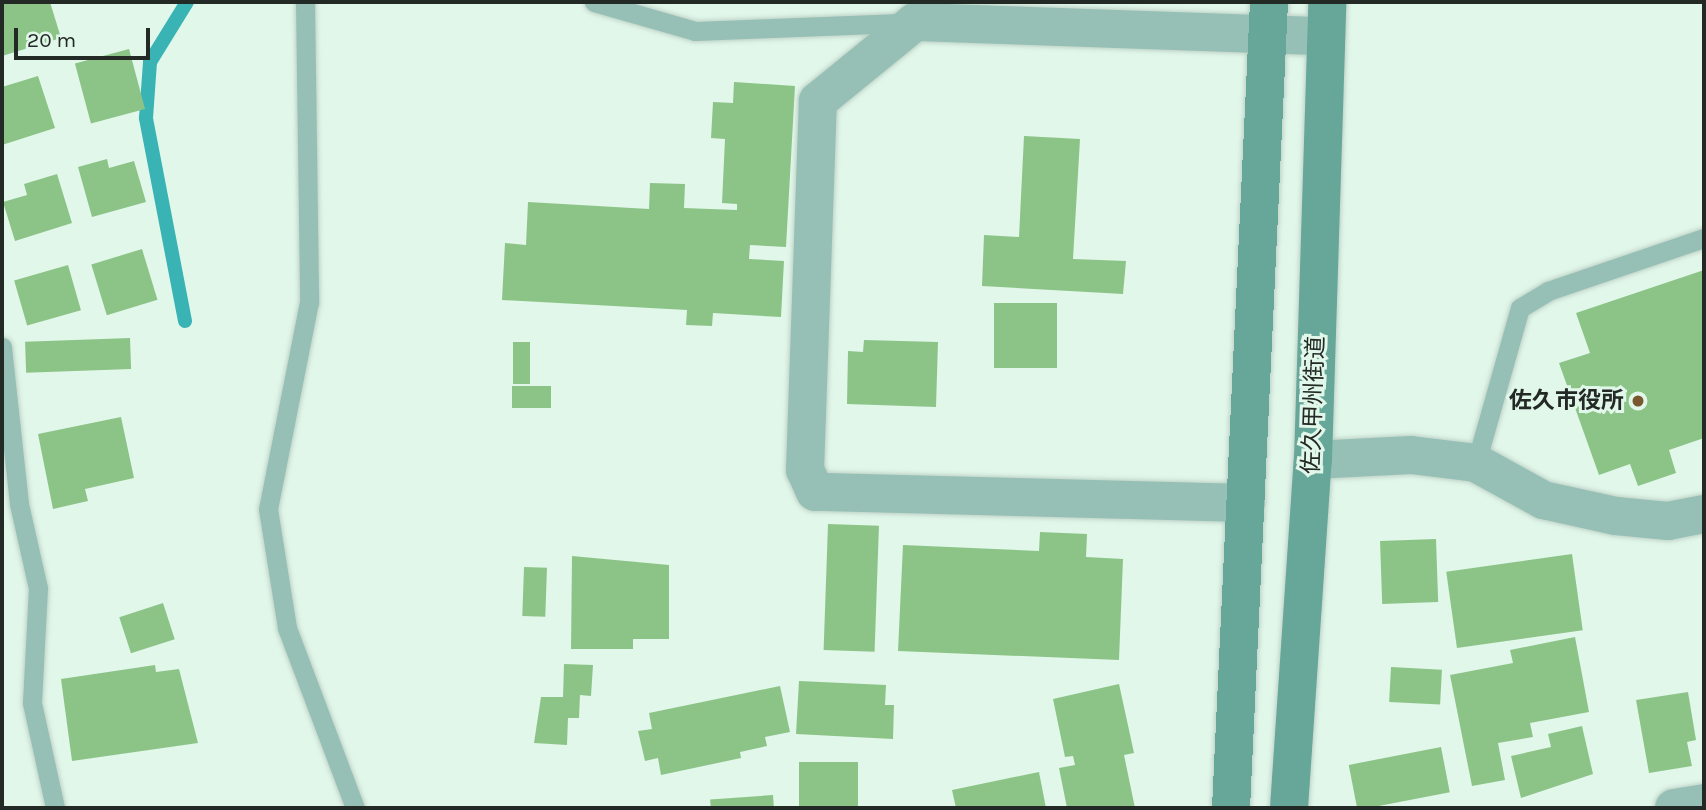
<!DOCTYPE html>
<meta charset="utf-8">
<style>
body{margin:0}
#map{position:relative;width:1706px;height:810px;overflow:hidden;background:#e1f7ea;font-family:Karla,"Noto Sans JP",sans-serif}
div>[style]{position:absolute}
.stream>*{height:14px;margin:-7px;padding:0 7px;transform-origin:7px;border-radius:7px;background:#3ab3b5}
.building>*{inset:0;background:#8cc487;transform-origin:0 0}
.roads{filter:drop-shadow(0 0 2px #bfd2c7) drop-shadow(0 0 2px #bfd2c7)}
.service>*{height:19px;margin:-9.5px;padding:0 9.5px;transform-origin:9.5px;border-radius:9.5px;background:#96c0b6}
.minor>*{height:38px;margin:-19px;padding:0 19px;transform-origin:19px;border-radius:19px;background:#96c0b6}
.tertiary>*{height:38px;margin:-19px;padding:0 19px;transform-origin:19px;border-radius:19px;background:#96c0b6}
.secondary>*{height:38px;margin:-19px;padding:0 19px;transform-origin:19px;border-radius:19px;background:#66a799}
.dots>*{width:19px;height:19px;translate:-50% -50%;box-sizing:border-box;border:4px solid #e1f7ea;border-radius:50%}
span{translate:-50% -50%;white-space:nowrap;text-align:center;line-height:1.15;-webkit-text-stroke:6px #e1f7ea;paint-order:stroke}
.poi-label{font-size:23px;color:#232a26;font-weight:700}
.right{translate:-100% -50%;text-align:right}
.street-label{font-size:23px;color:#232a26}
.frame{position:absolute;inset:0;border:4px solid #232a26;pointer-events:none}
.scale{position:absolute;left:14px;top:28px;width:136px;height:32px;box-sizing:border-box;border:4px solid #232a26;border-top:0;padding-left:9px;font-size:21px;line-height:24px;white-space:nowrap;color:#232a26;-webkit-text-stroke:5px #e1f7ea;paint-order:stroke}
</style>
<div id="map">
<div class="stream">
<i style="left:185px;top:321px;width:207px;rotate:-100.9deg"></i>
<i style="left:146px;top:118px;width:56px;rotate:-85.9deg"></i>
<i style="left:150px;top:62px;width:70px;rotate:-58.3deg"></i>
</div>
<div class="building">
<i style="clip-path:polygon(2px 2px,50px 2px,61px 38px,2px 56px)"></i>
<i style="left:129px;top:49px;width:62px;height:56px;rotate:75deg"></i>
<i style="clip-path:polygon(38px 76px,55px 128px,2px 145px,2px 87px)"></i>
<i style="clip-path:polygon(734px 82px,795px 86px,786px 247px,750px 245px,749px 259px,784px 261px,781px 317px,713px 313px,712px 326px,686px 325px,687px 310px,502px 300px,505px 243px,526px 245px,528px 202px,649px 209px,650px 183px,685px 184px,684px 208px,737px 210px,737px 204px,722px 203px,725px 139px,711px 138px,713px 102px,733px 103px)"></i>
<i style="clip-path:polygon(1024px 136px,1080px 139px,1073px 259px,1126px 261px,1123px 294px,982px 286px,984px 235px,1019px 237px)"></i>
<i style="clip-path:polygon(107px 159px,109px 168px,134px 161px,146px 202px,92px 217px,78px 167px)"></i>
<i style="clip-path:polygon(57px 174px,72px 223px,15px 241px,3px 202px,27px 195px,24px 184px)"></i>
<i style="left:142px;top:249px;width:53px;height:53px;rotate:73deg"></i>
<i style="left:68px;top:265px;width:47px;height:56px;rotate:74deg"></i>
<i style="clip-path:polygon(1704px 270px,1704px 438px,1669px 450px,1676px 473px,1638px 486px,1630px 464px,1599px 475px,1559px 363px,1590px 353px,1576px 313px)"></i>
<i style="left:994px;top:303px;width:63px;height:65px"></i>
<i style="left:130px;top:338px;width:31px;height:105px;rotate:88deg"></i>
<i style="clip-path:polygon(864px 340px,938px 342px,936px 407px,847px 404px,848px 351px,863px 352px)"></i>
<i style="left:513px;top:342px;width:17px;height:42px"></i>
<i style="left:551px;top:386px;width:22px;height:39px;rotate:90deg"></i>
<i style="clip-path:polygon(121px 417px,134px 478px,85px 489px,88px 501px,53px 509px,38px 434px)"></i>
<i style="left:828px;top:524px;width:51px;height:126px;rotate:2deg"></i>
<i style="clip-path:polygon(1040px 532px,1087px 534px,1086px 557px,1123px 559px,1119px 660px,898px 651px,903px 545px,1039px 551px)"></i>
<i style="left:1436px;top:539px;width:63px;height:56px;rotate:88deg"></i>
<i style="left:1572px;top:554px;width:77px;height:127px;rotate:82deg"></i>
<i style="clip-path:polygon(572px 556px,669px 565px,669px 639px,633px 639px,633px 649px,571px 649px)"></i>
<i style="left:524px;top:567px;width:23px;height:49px;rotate:2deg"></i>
<i style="left:163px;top:603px;width:38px;height:46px;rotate:72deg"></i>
<i style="clip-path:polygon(1575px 637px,1589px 712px,1530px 723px,1533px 737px,1498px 743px,1505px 780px,1472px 786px,1450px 675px,1513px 663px,1510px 650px)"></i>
<i style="clip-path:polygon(564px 664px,593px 665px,591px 696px,580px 695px,579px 718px,568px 718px,567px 745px,534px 743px,541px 697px,563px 697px)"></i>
<i style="clip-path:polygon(155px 665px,156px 672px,179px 669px,198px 743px,72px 761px,61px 679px)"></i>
<i style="left:1391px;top:667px;width:51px;height:35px;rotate:3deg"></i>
<i style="clip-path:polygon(799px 681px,886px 685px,885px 705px,894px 705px,893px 739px,796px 734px)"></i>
<i style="clip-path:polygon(1119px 684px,1134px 753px,1124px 755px,1135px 808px,1067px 808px,1059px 768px,1075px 765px,1073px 756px,1065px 757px,1053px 699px)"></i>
<i style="clip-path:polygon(780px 686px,790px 732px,765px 737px,767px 746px,740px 752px,741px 758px,661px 775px,658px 758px,645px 761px,638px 731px,652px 729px,649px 713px)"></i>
<i style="clip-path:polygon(1688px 692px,1696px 740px,1687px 742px,1692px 766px,1649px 773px,1636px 700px)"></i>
<i style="clip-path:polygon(1582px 726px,1593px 774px,1521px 798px,1511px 756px,1551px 747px,1548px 734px)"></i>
<i style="left:1441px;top:747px;width:46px;height:94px;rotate:79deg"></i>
<i style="left:799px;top:762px;width:59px;height:46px"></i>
<i style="clip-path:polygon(1039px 772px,1046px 808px,956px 808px,952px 790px)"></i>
<i style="left:773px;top:795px;width:13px;height:63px;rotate:86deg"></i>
</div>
<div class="roads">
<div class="service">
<i style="left:305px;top:2px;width:300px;rotate:89.2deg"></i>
<i style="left:309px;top:302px;width:211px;rotate:101.2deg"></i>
<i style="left:268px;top:509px;width:121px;rotate:80.9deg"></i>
<i style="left:287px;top:628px;width:192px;rotate:69.3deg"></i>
<i style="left:594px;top:2px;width:105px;rotate:16deg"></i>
<i style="left:695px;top:31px;width:212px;rotate:-2.2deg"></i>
<i style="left:2px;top:347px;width:158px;rotate:83.8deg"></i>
<i style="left:19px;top:504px;width:86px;rotate:77.3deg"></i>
<i style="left:38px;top:588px;width:115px;rotate:93deg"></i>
<i style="left:32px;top:703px;width:107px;rotate:77.6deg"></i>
<i style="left:1476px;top:463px;width:161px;rotate:-74.2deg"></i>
<i style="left:1520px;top:308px;width:33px;rotate:-31deg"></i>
<i style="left:1548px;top:291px;width:165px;rotate:-18.8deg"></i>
</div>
<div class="minor">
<i style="left:1313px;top:460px;width:98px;rotate:-2.9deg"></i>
<i style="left:1411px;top:455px;width:65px;rotate:7deg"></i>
<i style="left:1476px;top:463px;width:77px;rotate:28.9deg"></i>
<i style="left:1543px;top:500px;width:75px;rotate:12.4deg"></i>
<i style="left:1616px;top:516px;width:52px;rotate:5.5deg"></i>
<i style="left:1668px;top:521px;width:37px;rotate:-11deg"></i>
<i style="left:1246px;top:503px;width:431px;rotate:-178.5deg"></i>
<i style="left:815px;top:492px;width:24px;rotate:-114deg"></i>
<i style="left:805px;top:470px;width:369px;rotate:-88deg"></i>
<i style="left:818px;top:101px;width:125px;rotate:-39.2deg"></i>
<i style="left:915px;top:22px;width:411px;rotate:2deg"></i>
</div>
<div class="tertiary">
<i style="left:1674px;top:808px;width:30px;rotate:-9deg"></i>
</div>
<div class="secondary">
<i style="left:1231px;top:808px;width:807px;rotate:-87.3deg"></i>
<i style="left:1289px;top:808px;width:349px;rotate:-86.1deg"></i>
<i style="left:1313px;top:460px;width:458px;rotate:-88.2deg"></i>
</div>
</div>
<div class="dots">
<i style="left:1638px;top:401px;background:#7a582f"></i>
</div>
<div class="poi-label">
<span class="right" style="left:1624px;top:401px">佐久市役所</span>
</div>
<div class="street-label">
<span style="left:1314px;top:405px;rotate:-88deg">佐久甲州街道</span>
</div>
<div class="frame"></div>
<div class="scale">20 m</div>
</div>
